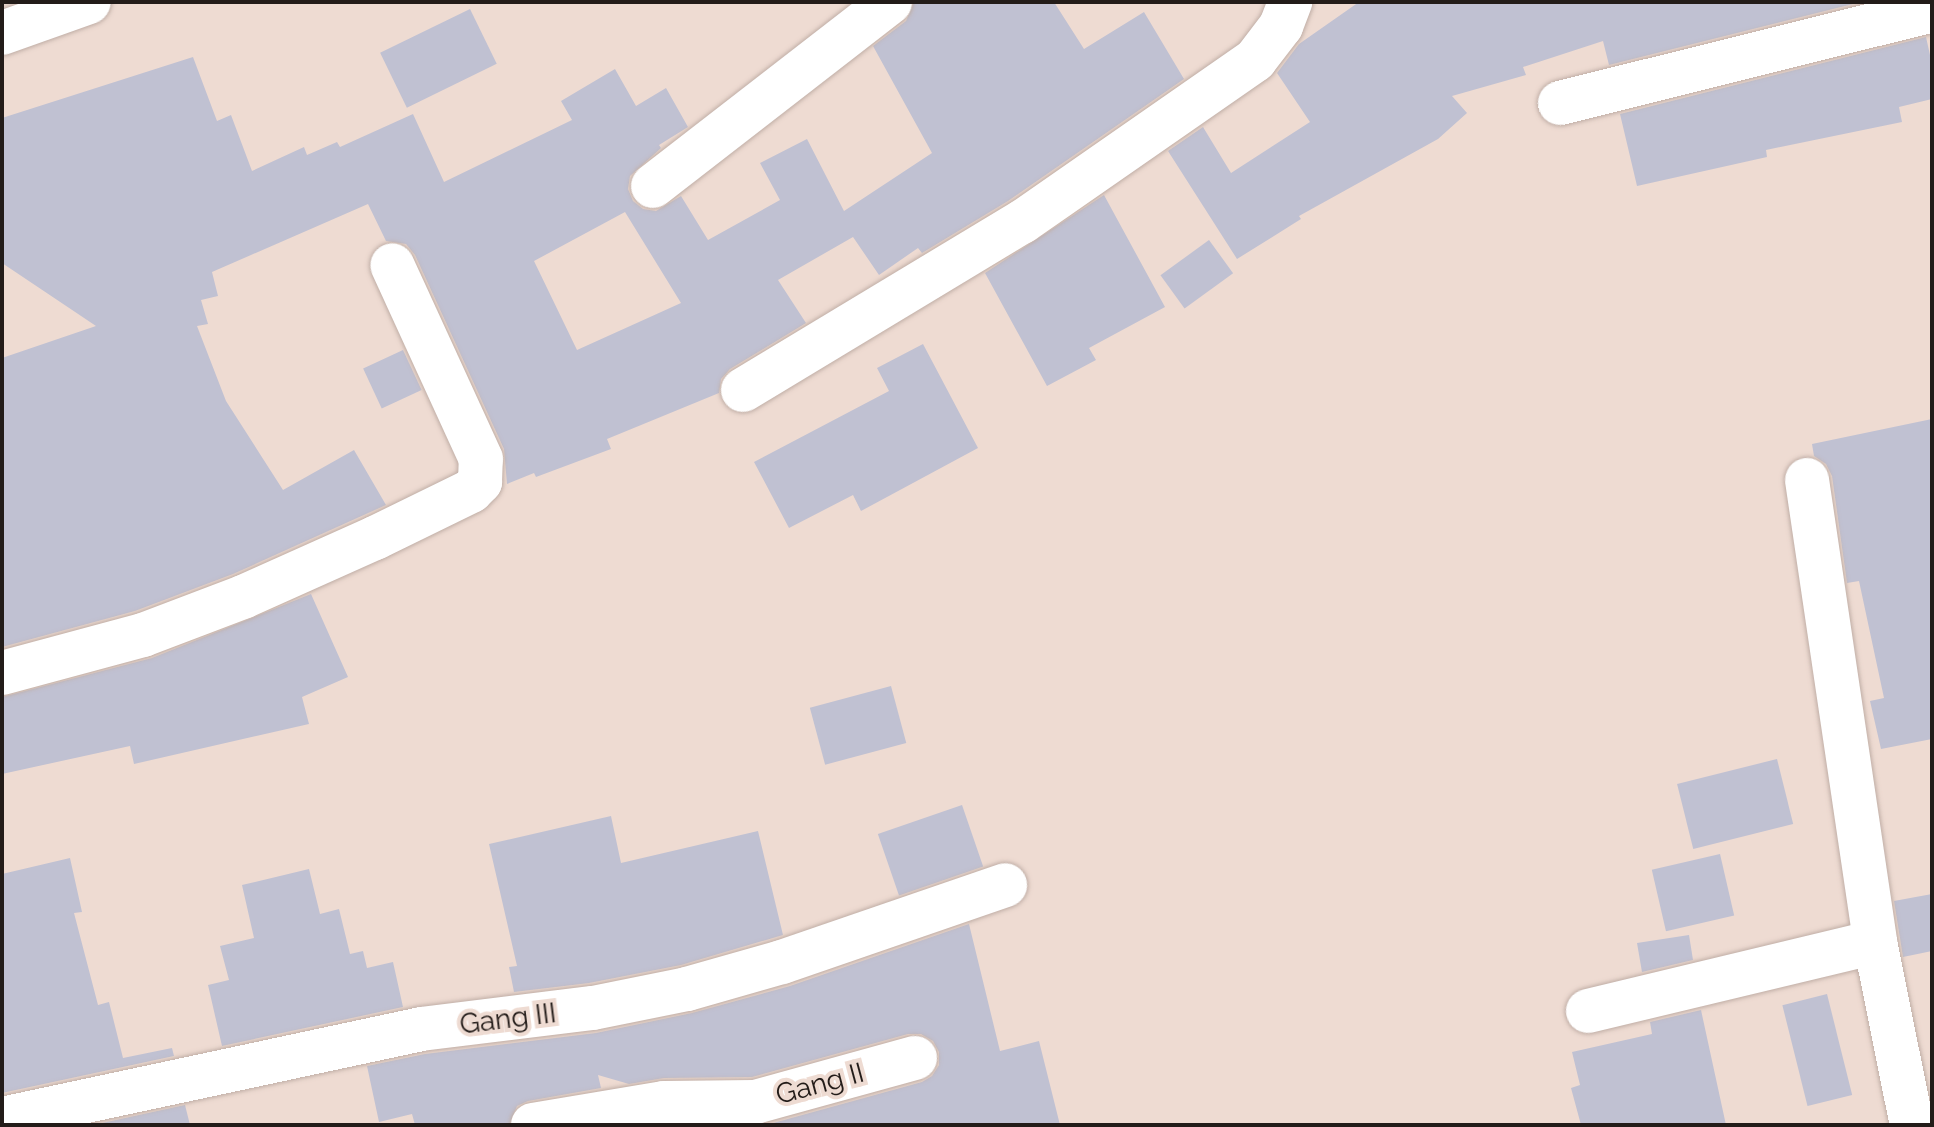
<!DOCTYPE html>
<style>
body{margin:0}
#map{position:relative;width:1934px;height:1127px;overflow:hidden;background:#eedbd2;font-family:Raleway,sans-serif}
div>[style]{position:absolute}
.building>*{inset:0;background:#c0c1d2;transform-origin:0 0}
.roads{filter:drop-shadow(0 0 2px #c0aea6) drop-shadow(0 0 2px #c0aea6)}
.minor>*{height:44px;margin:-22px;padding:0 22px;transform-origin:22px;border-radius:22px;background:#fff}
span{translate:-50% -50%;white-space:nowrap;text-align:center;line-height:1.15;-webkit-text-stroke:8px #eedbd2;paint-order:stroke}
.street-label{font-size:28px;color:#231c19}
.frame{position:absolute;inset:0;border:4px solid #231c19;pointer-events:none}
</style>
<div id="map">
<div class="building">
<i style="clip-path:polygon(evenodd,914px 2px,1054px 2px,1084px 49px,1144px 12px,1184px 79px,1008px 201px,922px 253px,918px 248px,879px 275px,853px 237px,778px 280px,806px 323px,730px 369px,721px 379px,719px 393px,607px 439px,611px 449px,536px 477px,534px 473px,507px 484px,504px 449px,415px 255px,406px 244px,386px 241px,368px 204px,212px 272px,218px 296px,201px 300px,208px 324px,197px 326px,226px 401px,283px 490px,354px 450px,386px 505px,233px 574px,135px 611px,2px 647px,2px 358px,96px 326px,2px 263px,2px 118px,193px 57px,217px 121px,231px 115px,252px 171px,304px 147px,307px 155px,337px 142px,340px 147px,413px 114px,444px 182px,572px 120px,561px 101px,615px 69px,636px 106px,666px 88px,688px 127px,659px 145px,661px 148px,630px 176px,628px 189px,633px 201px,643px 209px,656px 211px,681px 196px,708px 240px,780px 200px,760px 163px,807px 139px,844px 211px,932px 153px,873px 46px,906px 21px,914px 2px,625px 212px,681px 303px,577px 350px,534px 261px,625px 212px)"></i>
<i style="clip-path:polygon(1359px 2px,1861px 2px,1609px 65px,1603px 41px,1523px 67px,1526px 75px,1452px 96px,1467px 113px,1438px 139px,1299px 216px,1301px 219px,1237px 259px,1168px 151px,1203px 127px,1231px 173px,1310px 122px,1277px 73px,1299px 44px)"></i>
<i style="left:470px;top:9px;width:61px;height:100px;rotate:64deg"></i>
<i style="clip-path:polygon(1926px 37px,1932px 64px,1932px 99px,1899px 107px,1902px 122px,1766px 150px,1767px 157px,1637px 186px,1620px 114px)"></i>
<i style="clip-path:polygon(1104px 195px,1165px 307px,1089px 348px,1096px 360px,1047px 386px,985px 273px)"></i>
<i style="left:1209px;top:240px;width:41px;height:60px;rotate:54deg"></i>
<i style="clip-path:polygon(923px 344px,978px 448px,861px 511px,853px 495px,789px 528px,754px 462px,889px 391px,877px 368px)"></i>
<i style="left:403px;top:350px;width:44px;height:44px;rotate:65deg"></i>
<i style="clip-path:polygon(1932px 419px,1932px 739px,1881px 749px,1870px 701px,1884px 698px,1859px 581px,1847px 583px,1832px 476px,1826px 464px,1814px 456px,1812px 444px)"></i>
<i style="clip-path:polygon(311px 594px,348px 677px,302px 697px,309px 724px,134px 764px,130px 746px,2px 774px,2px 697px,152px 658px)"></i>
<i style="left:891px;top:686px;width:59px;height:84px;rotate:75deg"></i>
<i style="left:1777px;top:759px;width:67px;height:103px;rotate:76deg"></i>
<i style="left:962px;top:805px;width:65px;height:89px;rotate:71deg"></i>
<i style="clip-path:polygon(611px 816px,621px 863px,758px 831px,783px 935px,681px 965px,589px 983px,514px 992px,509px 967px,517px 966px,489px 844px)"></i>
<i style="left:1720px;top:854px;width:63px;height:70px;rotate:77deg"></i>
<i style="clip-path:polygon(70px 858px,82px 912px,74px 913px,98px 1005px,109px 1002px,123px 1058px,172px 1048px,174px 1056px,2px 1093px,2px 874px)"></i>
<i style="clip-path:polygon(309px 869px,320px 914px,339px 909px,350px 954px,363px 951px,367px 968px,393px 962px,403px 1007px,222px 1046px,208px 985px,229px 980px,220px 946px,254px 938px,242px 885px)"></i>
<i style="clip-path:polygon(1932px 894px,1932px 951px,1903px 957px,1894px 901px)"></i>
<i style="clip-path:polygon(969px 924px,1000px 1051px,1039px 1041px,1060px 1125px,766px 1125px,922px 1082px,932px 1076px,939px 1065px,939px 1052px,933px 1041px,921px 1034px,908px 1034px,752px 1077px,664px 1078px,629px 1084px,598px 1075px,601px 1088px,528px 1101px,517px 1106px,509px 1125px,415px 1125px,412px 1114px,379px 1122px,367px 1066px,425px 1054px,596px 1033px,692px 1013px,790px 986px)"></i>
<i style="clip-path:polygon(1689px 935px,1693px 960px,1642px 972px,1637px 943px)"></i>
<i style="left:1827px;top:994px;width:104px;height:46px;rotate:76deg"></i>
<i style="clip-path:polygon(1701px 1010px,1726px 1125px,1581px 1125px,1571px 1088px,1580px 1085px,1572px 1052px,1652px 1034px,1650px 1022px)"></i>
<i style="clip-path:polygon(185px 1105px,190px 1125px,93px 1125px)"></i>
</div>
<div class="roads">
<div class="minor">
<i style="left:2px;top:33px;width:92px;rotate:-19.6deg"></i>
<i style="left:1560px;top:103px;width:383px;rotate:-14deg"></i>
<i style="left:653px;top:186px;width:300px;rotate:-37.8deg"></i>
<i style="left:743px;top:390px;width:326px;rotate:-31.1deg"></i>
<i style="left:1022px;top:222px;width:284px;rotate:-34.8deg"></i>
<i style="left:1255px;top:60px;width:43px;rotate:-52.6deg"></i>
<i style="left:1281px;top:26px;width:26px;rotate:-69deg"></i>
<i style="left:1807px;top:480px;width:467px;rotate:81.6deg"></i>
<i style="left:1875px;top:942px;width:187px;rotate:78.6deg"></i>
<i style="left:2px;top:673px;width:146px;rotate:-15.1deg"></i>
<i style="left:143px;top:635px;width:107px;rotate:-20.8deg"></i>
<i style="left:243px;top:597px;width:145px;rotate:-24.1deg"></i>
<i style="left:375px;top:538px;width:107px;rotate:-26.1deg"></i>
<i style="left:471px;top:491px;width:13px;rotate:-45deg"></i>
<i style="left:480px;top:482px;width:23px;rotate:-88deg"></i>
<i style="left:481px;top:459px;width:213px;rotate:-114.6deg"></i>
<i style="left:1588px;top:1011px;width:295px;rotate:-13.5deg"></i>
<i style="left:2px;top:1119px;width:429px;rotate:-12.1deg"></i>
<i style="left:421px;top:1029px;width:173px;rotate:-7deg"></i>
<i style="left:593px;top:1008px;width:96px;rotate:-11.4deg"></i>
<i style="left:687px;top:989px;width:99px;rotate:-15.9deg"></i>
<i style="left:782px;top:962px;width:236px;rotate:-19deg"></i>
<i style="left:533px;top:1125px;width:133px;rotate:-9.5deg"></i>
<i style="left:664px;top:1103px;width:91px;rotate:-0.6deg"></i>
<i style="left:755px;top:1102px;width:166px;rotate:-15.4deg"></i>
</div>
</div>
<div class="street-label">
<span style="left:508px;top:1019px;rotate:-7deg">Gang III</span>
<span style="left:820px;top:1084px;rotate:-15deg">Gang II</span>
</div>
<div class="frame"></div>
</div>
